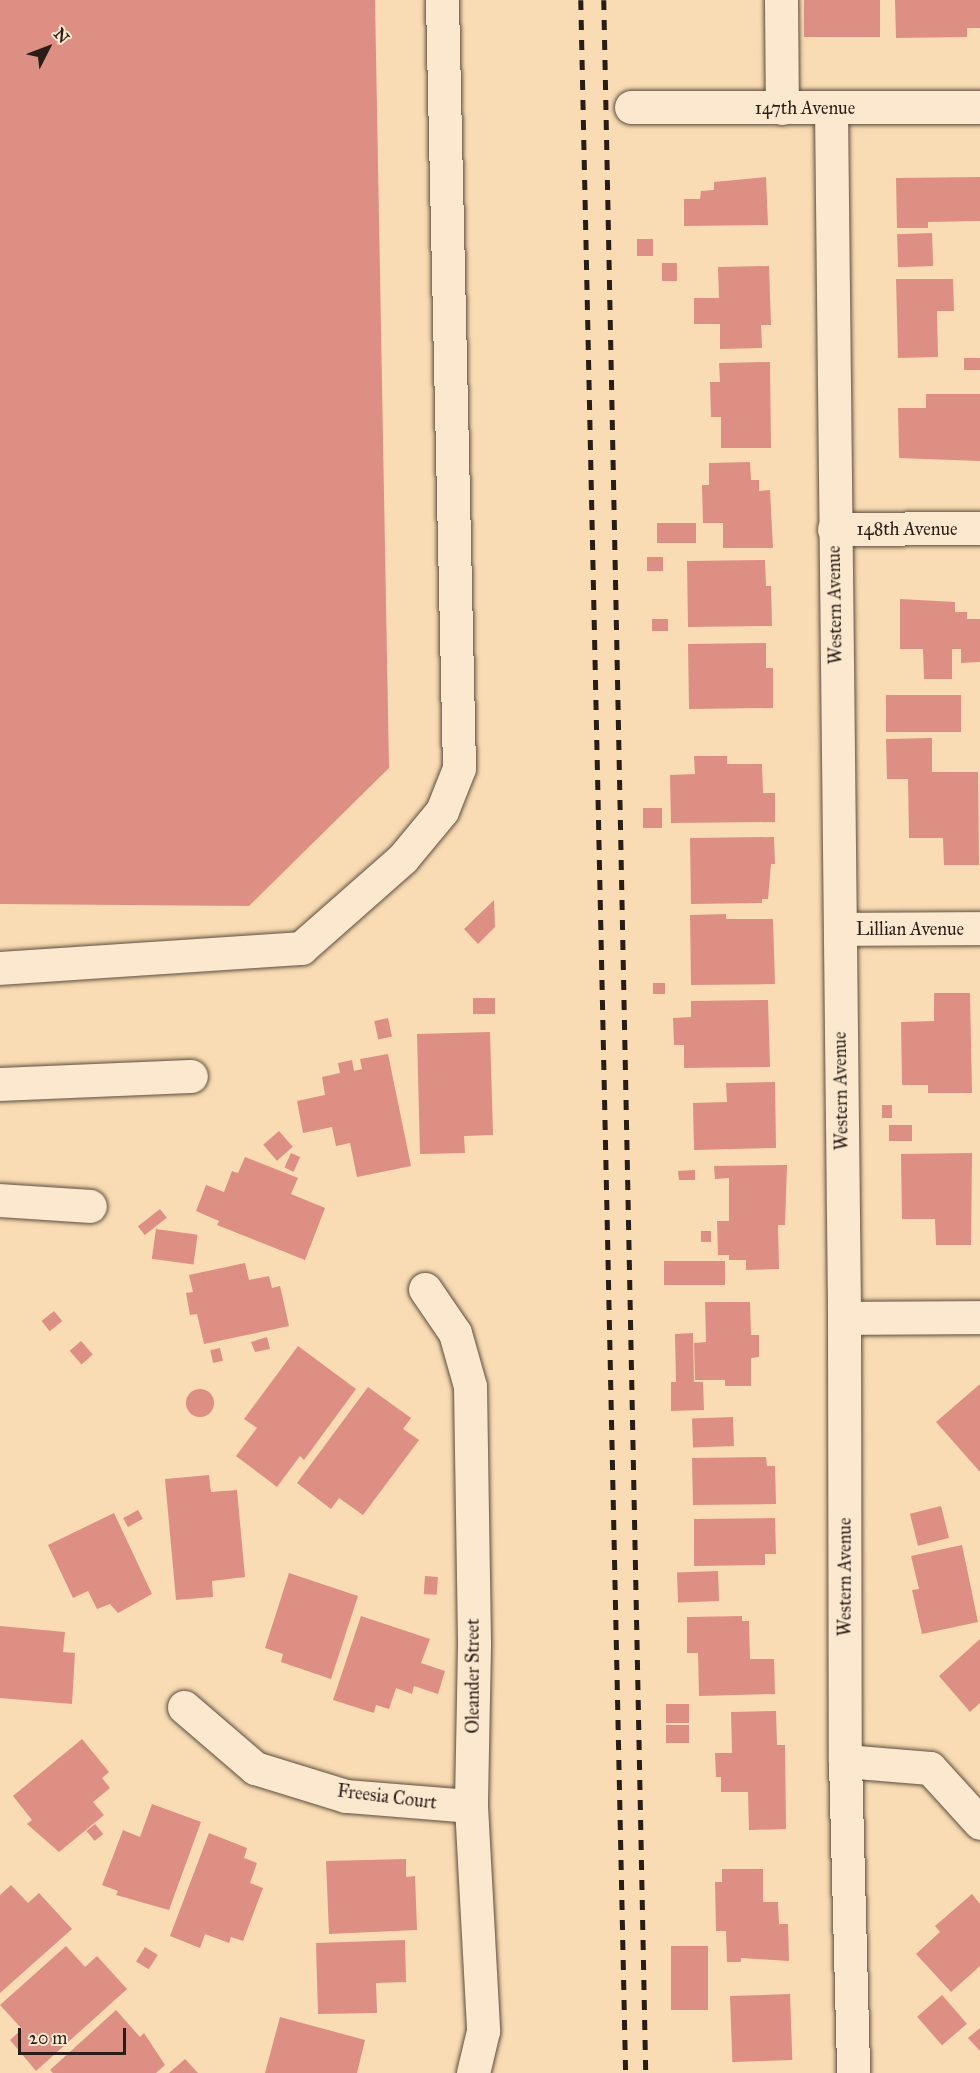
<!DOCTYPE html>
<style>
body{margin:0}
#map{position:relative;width:980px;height:2073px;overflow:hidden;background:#f9dcb3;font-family:"IM FELL Great Primer",serif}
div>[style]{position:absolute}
.building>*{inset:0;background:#de8f83;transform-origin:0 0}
.round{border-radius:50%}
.roads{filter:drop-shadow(0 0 2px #5d4d3e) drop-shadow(0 0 2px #5d4d3e)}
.minor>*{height:33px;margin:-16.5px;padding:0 16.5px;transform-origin:16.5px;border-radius:16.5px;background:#fbe8ce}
.rail>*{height:4.5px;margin-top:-2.25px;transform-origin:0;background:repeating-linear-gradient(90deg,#291d17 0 10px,transparent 0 20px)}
span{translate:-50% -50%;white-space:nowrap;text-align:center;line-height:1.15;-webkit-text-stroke:4.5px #fbe8ce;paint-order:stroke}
.street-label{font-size:18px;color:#291d17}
.north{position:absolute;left:18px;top:18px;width:60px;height:60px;-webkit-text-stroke:4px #fbe8ce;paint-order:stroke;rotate:48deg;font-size:16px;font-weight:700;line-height:24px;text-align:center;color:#291d17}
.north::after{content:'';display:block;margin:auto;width:21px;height:27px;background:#291d17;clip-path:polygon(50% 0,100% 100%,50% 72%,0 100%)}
.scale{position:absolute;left:18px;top:2028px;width:108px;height:27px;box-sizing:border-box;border:3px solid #291d17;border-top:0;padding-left:8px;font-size:18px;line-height:21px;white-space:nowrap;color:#291d17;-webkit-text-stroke:4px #fbe8ce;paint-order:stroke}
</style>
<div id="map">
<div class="building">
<i style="clip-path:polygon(0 0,375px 0,389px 768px,249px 906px,0 904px)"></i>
<i style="left:804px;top:0;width:76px;height:37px"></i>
<i style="clip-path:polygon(895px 0,980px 0,980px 28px,967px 28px,967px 37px,896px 38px)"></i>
<i style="clip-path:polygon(766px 177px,768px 225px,684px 226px,684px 199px,700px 199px,701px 191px,714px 190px,714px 182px)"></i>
<i style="clip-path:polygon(980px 177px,980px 221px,928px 222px,928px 228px,897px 228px,896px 178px)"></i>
<i style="left:932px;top:233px;width:33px;height:35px;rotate:88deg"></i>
<i style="left:637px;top:239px;width:16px;height:17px"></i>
<i style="left:662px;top:263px;width:15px;height:18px"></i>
<i style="clip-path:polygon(769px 266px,771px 325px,761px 325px,762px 348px,720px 349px,720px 324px,694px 324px,694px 298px,719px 298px,718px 267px)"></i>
<i style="clip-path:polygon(896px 279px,953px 279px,954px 311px,937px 311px,938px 357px,898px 358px)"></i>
<i style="left:980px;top:358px;width:12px;height:16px;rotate:90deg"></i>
<i style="clip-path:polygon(770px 362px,771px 448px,721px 448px,721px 417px,711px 417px,710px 382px,720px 382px,719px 363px)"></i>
<i style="clip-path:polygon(926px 394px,980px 394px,980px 461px,899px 458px,898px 408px,926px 408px)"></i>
<i style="clip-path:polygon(750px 462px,751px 480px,759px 480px,759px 491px,770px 490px,773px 548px,723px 548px,723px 523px,703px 523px,702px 485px,709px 485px,709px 463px)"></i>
<i style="left:657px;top:523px;width:39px;height:20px"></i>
<i style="left:647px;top:557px;width:16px;height:14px"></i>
<i style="clip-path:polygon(765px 560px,766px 586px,771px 586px,772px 626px,688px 627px,687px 561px)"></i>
<i style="clip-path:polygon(900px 599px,955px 602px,955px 612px,967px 612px,967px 619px,980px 619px,980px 662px,961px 663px,961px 649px,952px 649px,952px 679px,924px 679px,923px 649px,900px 649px)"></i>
<i style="left:652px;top:619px;width:16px;height:12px"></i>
<i style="clip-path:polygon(766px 643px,766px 668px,773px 668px,773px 708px,689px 709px,688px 644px)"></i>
<i style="left:886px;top:695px;width:75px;height:37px"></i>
<i style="clip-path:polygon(932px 738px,932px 772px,978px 772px,979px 865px,944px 865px,943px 838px,909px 838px,908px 779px,887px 779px,886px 739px)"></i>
<i style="clip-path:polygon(694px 756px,727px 756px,727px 764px,762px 764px,763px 793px,775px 793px,775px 822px,671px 823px,670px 775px,695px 774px)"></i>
<i style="left:643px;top:808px;width:19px;height:20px"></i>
<i style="clip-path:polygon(774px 837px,775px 864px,771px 864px,768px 899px,762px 899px,762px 903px,691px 904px,690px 838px)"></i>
<i style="clip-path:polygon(494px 900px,495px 927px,478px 944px,464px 929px)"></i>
<i style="clip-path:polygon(726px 914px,726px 919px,773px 919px,775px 984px,691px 985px,690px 915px)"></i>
<i style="left:665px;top:983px;width:11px;height:12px;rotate:90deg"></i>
<i style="clip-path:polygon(934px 993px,970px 993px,972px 1093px,928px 1093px,928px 1085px,902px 1085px,901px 1022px,934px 1021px)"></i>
<i style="left:495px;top:998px;width:16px;height:22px;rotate:90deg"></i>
<i style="clip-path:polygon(768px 1000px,770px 1067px,684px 1068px,684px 1045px,674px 1045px,673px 1018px,691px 1017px,691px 1001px)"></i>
<i style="left:388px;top:1018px;width:19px;height:14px;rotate:78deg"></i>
<i style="clip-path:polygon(490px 1032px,493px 1135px,464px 1136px,465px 1153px,420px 1154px,417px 1034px)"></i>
<i style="clip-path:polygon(388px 1054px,411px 1166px,357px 1177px,350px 1143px,336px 1146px,332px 1127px,303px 1133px,297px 1101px,325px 1095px,322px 1077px,340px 1073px,338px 1063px,352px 1060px,354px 1071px,362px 1069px,360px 1059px)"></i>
<i style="clip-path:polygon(775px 1082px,776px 1148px,694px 1150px,693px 1103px,727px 1102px,726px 1083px)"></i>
<i style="left:882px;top:1105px;width:10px;height:13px"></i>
<i style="left:889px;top:1125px;width:23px;height:16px"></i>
<i style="left:279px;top:1131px;width:21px;height:21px;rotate:49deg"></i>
<i style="left:291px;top:1153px;width:10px;height:16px;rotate:24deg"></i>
<i style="clip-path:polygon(972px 1153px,971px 1245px,936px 1245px,935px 1219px,902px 1219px,901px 1154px)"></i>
<i style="clip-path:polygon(245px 1157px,298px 1178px,291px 1194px,325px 1208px,305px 1260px,217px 1225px,219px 1221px,196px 1211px,206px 1185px,224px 1192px,232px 1171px,238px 1173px)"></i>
<i style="clip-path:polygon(787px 1165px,785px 1225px,778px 1225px,779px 1269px,746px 1270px,746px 1260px,729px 1260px,729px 1255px,718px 1255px,717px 1221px,729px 1221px,729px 1178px,715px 1179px,714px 1166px)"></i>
<i style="clip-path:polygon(695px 1170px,695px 1180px,679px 1180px,678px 1171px)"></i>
<i style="left:160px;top:1209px;width:11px;height:28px;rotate:52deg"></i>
<i style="left:156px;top:1229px;width:42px;height:30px;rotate:8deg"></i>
<i style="left:701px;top:1231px;width:10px;height:11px"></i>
<i style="left:725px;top:1261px;width:24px;height:61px;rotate:90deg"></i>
<i style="clip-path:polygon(245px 1263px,249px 1280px,269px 1276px,272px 1288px,280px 1286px,289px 1326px,204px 1344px,197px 1314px,190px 1315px,186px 1293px,193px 1292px,189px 1275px)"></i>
<i style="clip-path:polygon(705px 1302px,750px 1302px,751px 1335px,759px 1335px,759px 1357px,751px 1358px,751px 1386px,725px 1386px,725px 1380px,695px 1380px,694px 1343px,706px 1342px)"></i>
<i style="left:54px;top:1311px;width:13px;height:16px;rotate:51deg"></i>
<i style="clip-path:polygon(693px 1333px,694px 1382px,703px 1382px,704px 1410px,671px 1411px,671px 1382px,676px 1382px,675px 1334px)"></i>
<i style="clip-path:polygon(267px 1337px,270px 1349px,255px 1352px,251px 1342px)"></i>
<i style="left:81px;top:1341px;width:18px;height:15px;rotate:49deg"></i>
<i style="clip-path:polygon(298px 1346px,356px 1389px,304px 1460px,300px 1456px,277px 1487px,236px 1456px,257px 1428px,244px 1419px)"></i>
<i style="left:220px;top:1348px;width:13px;height:10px;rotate:77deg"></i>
<i style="clip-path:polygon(980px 1384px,980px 1472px,936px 1422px)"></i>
<i style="clip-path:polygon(368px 1387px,411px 1418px,403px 1429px,419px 1440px,363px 1515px,339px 1498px,331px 1509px,297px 1483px)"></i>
<i class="round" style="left:186px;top:1389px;width:28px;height:28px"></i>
<i style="left:733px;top:1417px;width:29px;height:41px;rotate:88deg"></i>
<i style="clip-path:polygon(766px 1457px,767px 1466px,775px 1466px,776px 1504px,693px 1505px,692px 1458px)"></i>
<i style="clip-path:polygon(209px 1475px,211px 1492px,237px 1490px,245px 1577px,212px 1581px,213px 1597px,176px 1600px,165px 1479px)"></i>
<i style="left:941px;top:1506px;width:33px;height:32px;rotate:76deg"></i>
<i style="left:138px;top:1510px;width:10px;height:17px;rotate:61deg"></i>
<i style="clip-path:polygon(114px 1513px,152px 1594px,118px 1613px,110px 1604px,97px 1609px,88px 1591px,73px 1598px,48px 1545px)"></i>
<i style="clip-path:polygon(775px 1518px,776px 1554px,765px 1554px,765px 1565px,694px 1566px,694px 1519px)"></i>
<i style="clip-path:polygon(962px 1545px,978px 1622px,922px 1634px,912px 1590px,919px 1589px,911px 1556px)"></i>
<i style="left:718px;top:1571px;width:30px;height:41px;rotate:88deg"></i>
<i style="clip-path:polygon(289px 1573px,358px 1596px,331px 1679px,281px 1662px,283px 1654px,265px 1648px)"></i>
<i style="left:425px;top:1576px;width:13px;height:18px;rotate:4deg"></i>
<i style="clip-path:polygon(361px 1616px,430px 1639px,421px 1663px,445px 1671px,438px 1694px,414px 1686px,412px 1694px,396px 1688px,389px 1709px,376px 1705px,374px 1713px,333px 1700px)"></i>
<i style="clip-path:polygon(742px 1616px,742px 1621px,749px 1621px,750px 1659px,774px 1659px,775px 1694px,699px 1696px,698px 1653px,687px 1653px,687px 1617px)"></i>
<i style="clip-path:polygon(0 1626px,65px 1632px,63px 1652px,75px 1653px,72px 1704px,0 1698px)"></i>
<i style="clip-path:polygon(980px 1639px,980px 1703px,970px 1712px,939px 1676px)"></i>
<i style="left:689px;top:1704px;width:19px;height:23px;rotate:90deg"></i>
<i style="clip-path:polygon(776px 1711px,777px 1745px,785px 1745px,786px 1829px,749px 1830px,748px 1792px,721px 1792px,721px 1777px,716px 1777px,715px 1753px,732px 1753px,731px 1712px)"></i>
<i style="left:666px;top:1725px;width:23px;height:18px"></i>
<i style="clip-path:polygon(82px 1739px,109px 1772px,102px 1778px,110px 1788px,93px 1802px,104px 1815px,59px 1852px,27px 1824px,32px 1820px,13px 1796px)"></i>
<i style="clip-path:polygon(152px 1804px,201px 1822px,169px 1910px,116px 1895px,118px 1891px,102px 1885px,123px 1830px,140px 1837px)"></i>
<i style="left:95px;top:1824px;width:13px;height:11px;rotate:51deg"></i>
<i style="clip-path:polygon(209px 1833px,247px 1848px,244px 1858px,257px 1863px,250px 1883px,263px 1888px,243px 1941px,231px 1937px,229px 1943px,205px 1934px,200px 1948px,170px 1936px)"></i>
<i style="clip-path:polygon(406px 1859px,406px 1877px,415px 1876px,417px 1930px,329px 1934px,326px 1861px)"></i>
<i style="clip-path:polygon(722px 1869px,763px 1869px,763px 1902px,778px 1902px,779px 1924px,788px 1924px,789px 1961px,741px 1958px,741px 1962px,727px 1962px,726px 1931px,716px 1931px,715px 1882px,722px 1882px)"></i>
<i style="clip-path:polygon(11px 1885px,28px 1903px,39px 1893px,72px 1929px,0 1993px,0 1895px)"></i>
<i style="clip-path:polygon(972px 1894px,980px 1904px,980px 1966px,951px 1992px,916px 1954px,940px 1932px,935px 1926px)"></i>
<i style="clip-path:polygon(405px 1940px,406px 1982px,376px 1983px,377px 2013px,318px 2014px,316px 1943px)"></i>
<i style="clip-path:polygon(66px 1946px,85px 1967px,97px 1956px,127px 1989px,36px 2071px,10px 2040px,22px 2029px,0 2005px)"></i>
<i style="left:671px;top:1946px;width:37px;height:64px"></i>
<i style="left:145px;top:1947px;width:15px;height:17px;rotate:32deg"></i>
<i style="left:790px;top:1994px;width:66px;height:60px;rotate:88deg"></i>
<i style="left:942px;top:1995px;width:38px;height:33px;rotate:49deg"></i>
<i style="clip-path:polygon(116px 2010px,140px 2037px,144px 2033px,165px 2065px,156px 2073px,53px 2073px,50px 2070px)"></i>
<i style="clip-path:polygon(280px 2017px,365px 2040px,357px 2073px,265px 2073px)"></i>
<i style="clip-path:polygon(980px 2028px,980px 2051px,968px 2038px)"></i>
<i style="clip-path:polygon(185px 2059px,198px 2073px,169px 2073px)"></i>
</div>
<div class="roads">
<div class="minor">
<i style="left:781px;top:0;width:108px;rotate:89.5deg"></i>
<i style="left:631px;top:107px;width:349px"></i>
<i style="left:831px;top:108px;width:1210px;rotate:89.38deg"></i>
<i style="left:844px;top:1318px;width:443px;rotate:89.9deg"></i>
<i style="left:845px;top:1761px;width:312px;rotate:88.5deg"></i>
<i style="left:834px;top:529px;width:146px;rotate:-0.4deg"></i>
<i style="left:840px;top:929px;width:140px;rotate:-0.4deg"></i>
<i style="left:0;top:968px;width:302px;rotate:-3.8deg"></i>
<i style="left:301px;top:948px;width:136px;rotate:-41.4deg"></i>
<i style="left:403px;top:858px;width:61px;rotate:-50.3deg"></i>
<i style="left:442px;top:811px;width:46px;rotate:-68.4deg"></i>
<i style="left:459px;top:768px;width:768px;rotate:-91.27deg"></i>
<i style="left:0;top:1084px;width:191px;rotate:-2.4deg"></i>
<i style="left:0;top:1200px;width:90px;rotate:3.8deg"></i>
<i style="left:425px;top:1289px;width:53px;rotate:55.7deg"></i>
<i style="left:455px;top:1333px;width:55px;rotate:74.2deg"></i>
<i style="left:470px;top:1386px;width:259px;rotate:89.1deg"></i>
<i style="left:474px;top:1645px;width:161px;rotate:91.1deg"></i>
<i style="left:471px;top:1806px;width:225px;rotate:86.9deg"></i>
<i style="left:483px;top:2031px;width:43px;rotate:103.4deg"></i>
<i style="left:844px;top:1318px;width:136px;rotate:-0.4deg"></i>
<i style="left:184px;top:1707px;width:94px;rotate:40.7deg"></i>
<i style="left:255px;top:1768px;width:95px;rotate:17.1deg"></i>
<i style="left:346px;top:1796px;width:125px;rotate:4.6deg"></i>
<i style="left:845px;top:1761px;width:85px;rotate:4.7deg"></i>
<i style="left:930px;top:1768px;width:74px;rotate:47.7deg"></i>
</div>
</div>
<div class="rail">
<i style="left:581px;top:0;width:2073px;rotate:88.76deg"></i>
<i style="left:604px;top:0;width:2073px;rotate:88.84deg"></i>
</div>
<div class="street-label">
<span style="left:805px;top:108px">147th Avenue</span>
<span style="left:907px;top:529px">148th Avenue</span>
<span style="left:835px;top:605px;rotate:-91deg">Western Avenue</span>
<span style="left:910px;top:929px">Lillian Avenue</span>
<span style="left:841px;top:1091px;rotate:-91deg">Western Avenue</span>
<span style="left:845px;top:1577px;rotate:-90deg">Western Avenue</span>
<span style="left:473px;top:1676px;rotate:-90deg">Oleander Street</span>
<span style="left:387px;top:1797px;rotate:7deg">Freesia Court</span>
</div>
<div class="north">N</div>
<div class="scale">20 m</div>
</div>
